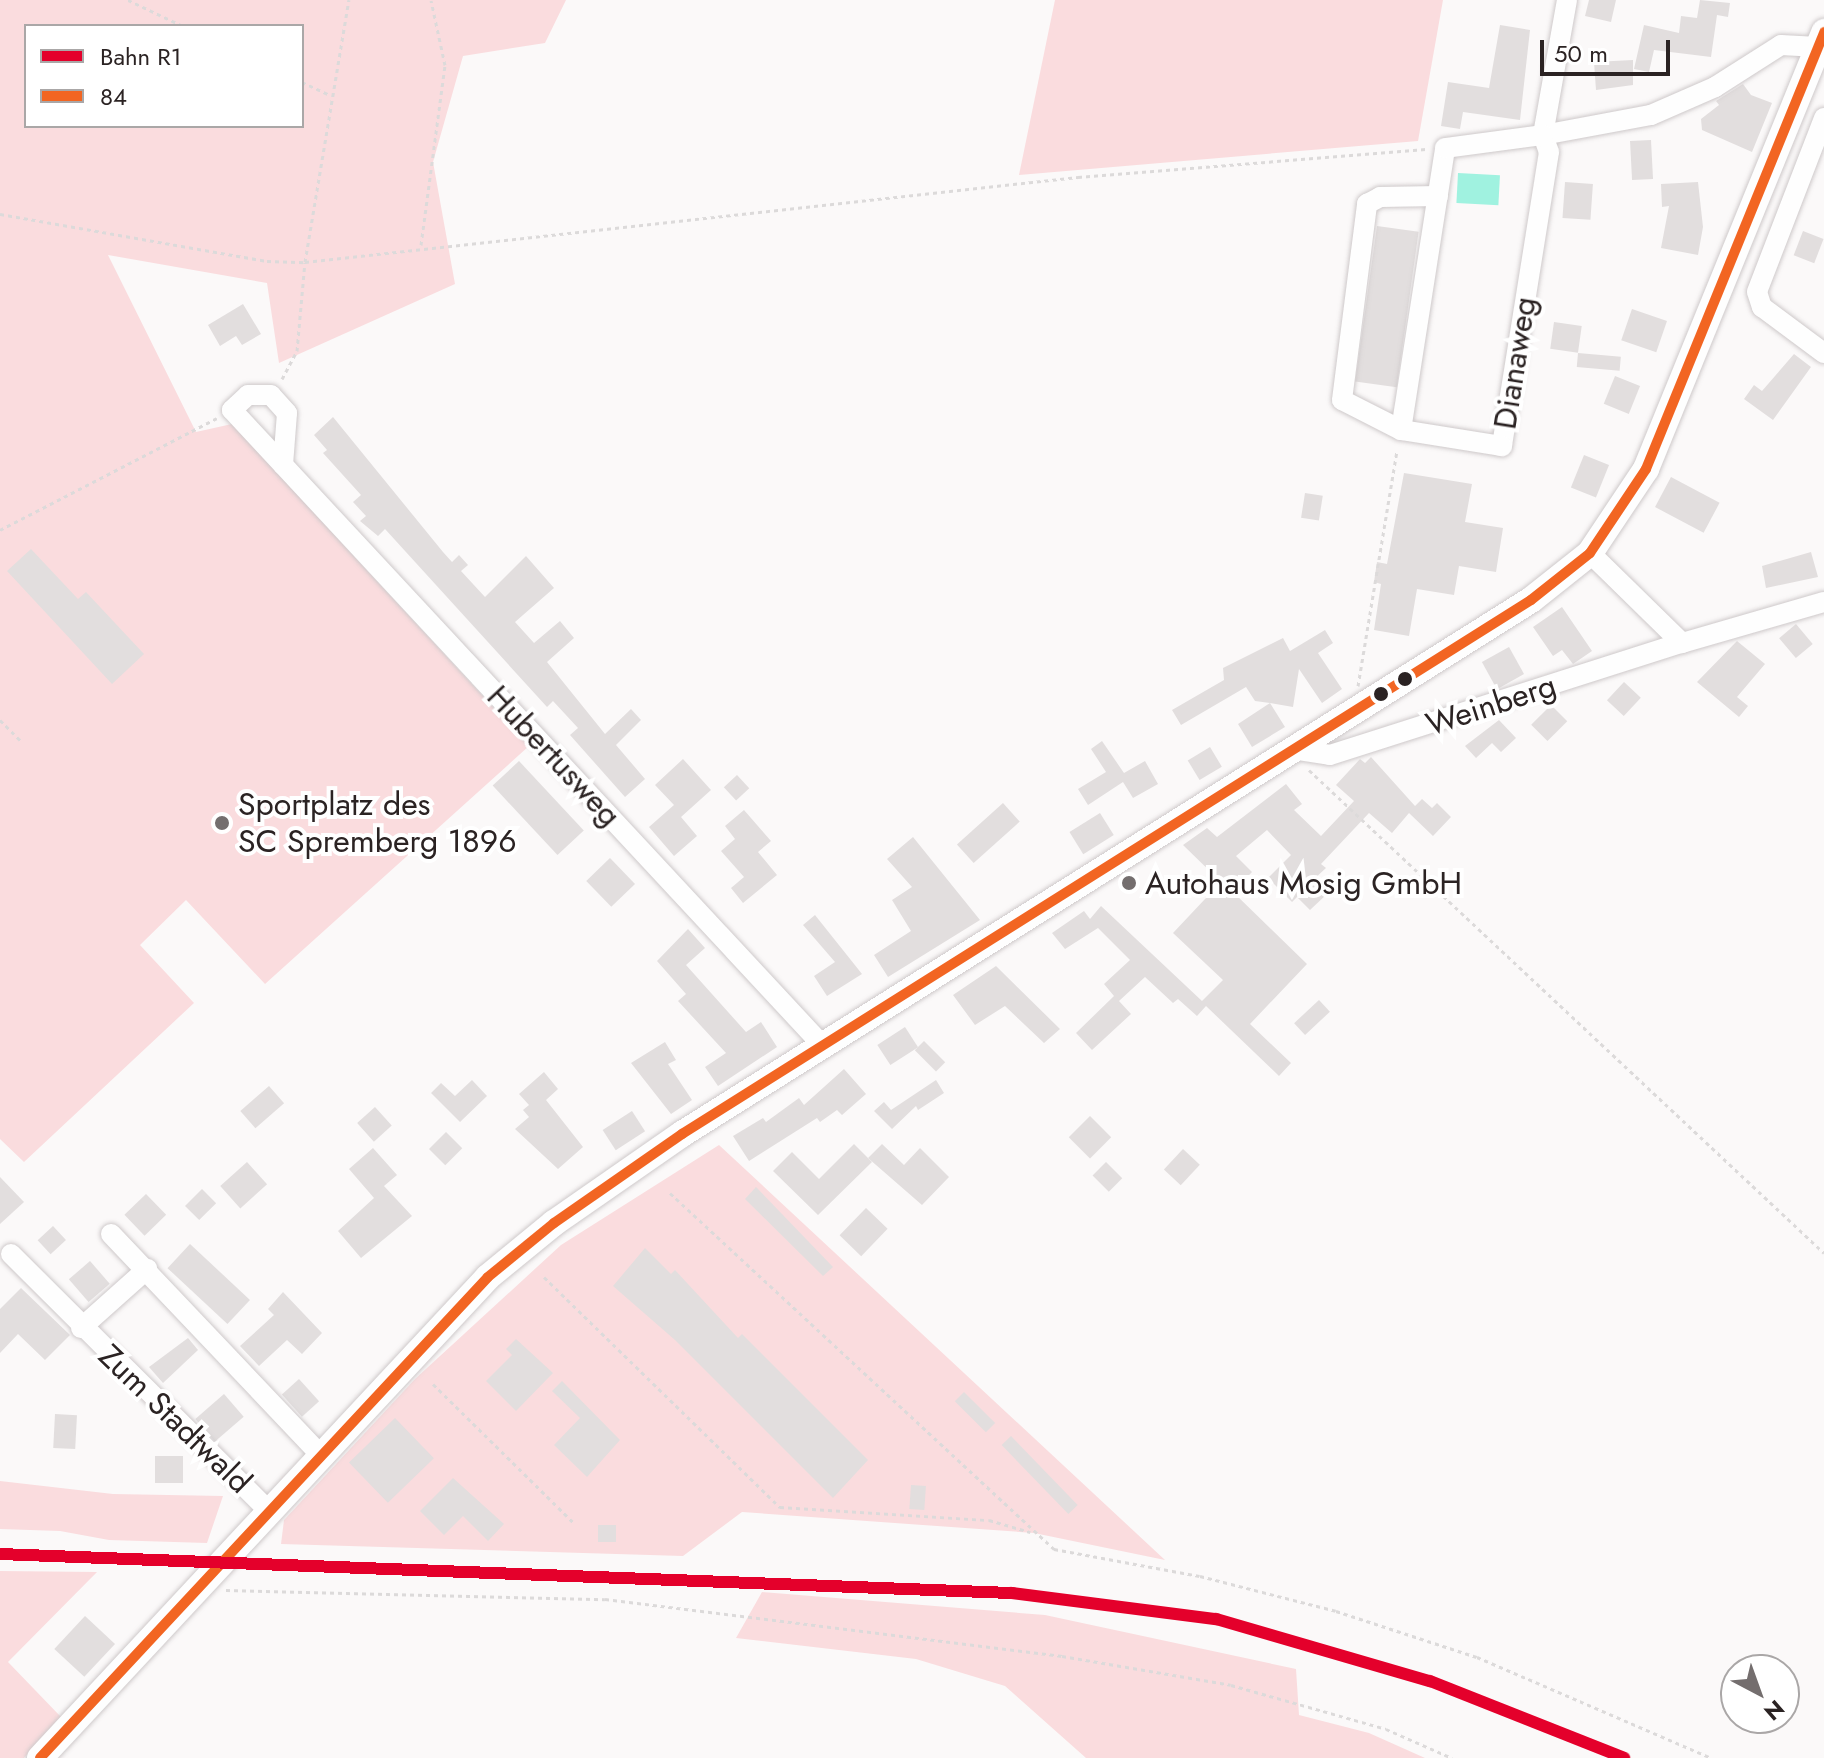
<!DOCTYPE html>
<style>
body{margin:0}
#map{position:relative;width:1824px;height:1758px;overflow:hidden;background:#fbf9f9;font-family:Jost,sans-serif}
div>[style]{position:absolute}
.green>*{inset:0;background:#fadcde}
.water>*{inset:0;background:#a0f2e0;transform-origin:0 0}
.building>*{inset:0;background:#e2dede;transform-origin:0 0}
.path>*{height:3px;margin-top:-1.5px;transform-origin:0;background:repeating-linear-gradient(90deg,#dcdada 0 4px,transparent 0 8px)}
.roads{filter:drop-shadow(0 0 2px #cec9ca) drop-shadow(0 0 2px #cec9ca)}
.minor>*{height:20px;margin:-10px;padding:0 10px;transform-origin:10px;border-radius:10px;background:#fefefe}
.major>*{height:26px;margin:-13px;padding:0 13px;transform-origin:13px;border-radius:13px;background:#fefefe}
.bus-1>*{height:10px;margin:-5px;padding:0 5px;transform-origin:5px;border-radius:5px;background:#f26522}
.rail-1>*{height:12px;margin:-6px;padding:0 6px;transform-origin:6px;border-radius:6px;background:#e4002b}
.dots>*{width:22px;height:22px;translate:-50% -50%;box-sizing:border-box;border:4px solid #fff;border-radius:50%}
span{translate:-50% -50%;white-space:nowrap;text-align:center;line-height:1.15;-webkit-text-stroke:8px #fff;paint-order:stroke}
.street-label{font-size:32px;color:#2b2323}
.poi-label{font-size:32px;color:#2b2323}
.left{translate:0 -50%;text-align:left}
.legend{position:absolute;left:24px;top:24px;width:280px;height:104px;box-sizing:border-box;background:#fff;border:2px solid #aaa7a7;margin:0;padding:10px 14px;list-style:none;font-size:24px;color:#2b2323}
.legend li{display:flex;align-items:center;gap:16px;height:40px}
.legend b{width:40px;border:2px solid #aaa7a7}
.north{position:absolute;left:1720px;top:1654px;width:80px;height:80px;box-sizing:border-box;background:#fff;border:2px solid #aaa7a7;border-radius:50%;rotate:139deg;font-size:22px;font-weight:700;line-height:32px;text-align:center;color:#2b2323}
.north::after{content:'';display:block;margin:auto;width:28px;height:36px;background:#746e6e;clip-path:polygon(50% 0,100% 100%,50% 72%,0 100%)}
.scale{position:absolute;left:1540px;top:40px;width:130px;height:36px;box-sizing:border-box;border:4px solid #2b2323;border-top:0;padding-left:10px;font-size:24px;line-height:28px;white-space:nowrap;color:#2b2323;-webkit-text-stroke:6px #fff;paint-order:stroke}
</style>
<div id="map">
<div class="green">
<i style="clip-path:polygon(evenodd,0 0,566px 0,545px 43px,463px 56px,433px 162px,455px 284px,279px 363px,267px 283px,108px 255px,196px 432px,232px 424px,529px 746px,265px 984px,186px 900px,140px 945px,194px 1003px,24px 1162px,0 1139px,0 0,26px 26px,302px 26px,302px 126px,26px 126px,26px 26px)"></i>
<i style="clip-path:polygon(1055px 0,1443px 0,1418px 141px,1019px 175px)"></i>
<i style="clip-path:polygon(719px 1145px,1165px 1560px,1034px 1533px,742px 1512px,683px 1556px,281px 1544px,284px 1520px,415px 1379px,561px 1245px)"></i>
<i style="clip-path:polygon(0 1481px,113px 1494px,223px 1496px,207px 1543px,109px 1540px,60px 1531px,0 1529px)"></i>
<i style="clip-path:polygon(0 1571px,97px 1572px,8px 1662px,61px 1717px,24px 1758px,0 1758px)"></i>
<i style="clip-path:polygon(762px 1592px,1045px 1615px,1296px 1669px,1299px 1715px,1369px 1733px,1425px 1758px,1086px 1758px,1005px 1686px,916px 1659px,736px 1638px)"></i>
</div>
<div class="water">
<i style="left:1458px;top:173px;width:42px;height:30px;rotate:3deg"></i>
</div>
<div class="building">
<i style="clip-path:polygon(1589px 0,1616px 0,1611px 22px,1585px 16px)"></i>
<i style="clip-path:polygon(1700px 0,1730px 3px,1728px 17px,1717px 15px,1711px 57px,1654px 50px,1649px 72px,1634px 69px,1644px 25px,1679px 33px,1681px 16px,1697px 18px)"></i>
<i style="clip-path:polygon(1500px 25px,1530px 30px,1520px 120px,1463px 112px,1460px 129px,1441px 126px,1448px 82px,1489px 88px)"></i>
<i style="clip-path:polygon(1633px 60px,1633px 85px,1596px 90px,1594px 62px)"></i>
<i style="clip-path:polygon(1743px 84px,1751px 95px,1772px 103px,1752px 152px,1702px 130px,1701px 119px,1719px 105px,1716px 101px)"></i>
<i style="left:1651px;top:140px;width:39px;height:21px;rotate:87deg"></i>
<i style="left:1565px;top:182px;width:28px;height:36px;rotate:4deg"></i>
<i style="clip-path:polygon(1698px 182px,1703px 227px,1698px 255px,1661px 248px,1669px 206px,1662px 207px,1661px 184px)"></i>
<i style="left:1377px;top:226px;width:42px;height:157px;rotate:8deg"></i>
<i style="left:1803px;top:231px;width:22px;height:26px;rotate:21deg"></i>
<i style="clip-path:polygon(243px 304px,261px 334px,242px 345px,236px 336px,220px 346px,208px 325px)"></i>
<i style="left:1632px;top:309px;width:37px;height:33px;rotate:19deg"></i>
<i style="left:1554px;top:322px;width:28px;height:27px;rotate:8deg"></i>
<i style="left:1578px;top:353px;width:43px;height:14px;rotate:5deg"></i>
<i style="clip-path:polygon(1794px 354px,1811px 367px,1773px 420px,1744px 399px,1754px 385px,1762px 391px)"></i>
<i style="left:1615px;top:376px;width:27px;height:30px;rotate:22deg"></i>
<i style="clip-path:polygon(333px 417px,443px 552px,452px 562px,459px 555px,468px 565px,461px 571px,485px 597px,526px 556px,554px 588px,515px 622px,534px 643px,560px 621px,574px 638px,547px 662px,605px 734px,631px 709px,641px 720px,616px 745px,645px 779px,625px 797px,570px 735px,578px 728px,553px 701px,547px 707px,385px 529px,378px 536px,360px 521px,366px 516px,353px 502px,361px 495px,323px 453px,327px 450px,314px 435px)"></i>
<i style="left:1584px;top:455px;width:27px;height:35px;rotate:22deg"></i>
<i style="clip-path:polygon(1404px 473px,1472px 484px,1465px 522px,1503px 528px,1496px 572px,1459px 566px,1454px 595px,1417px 589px,1409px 636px,1374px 630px,1381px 584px,1374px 582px,1377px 562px,1387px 564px)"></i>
<i style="left:1671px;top:477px;width:55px;height:34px;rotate:28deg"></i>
<i style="left:1305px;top:493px;width:18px;height:25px;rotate:9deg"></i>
<i style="clip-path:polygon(31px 549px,78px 599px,86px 592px,144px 654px,112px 684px,7px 571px)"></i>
<i style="clip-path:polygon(1811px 552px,1818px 577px,1766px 588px,1762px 566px)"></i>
<i style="clip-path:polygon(1562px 607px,1592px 651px,1573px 664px,1562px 650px,1553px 656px,1533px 627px)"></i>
<i style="left:1796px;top:624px;width:26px;height:22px;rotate:50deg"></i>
<i style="clip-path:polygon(1325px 630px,1333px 643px,1318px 653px,1342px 689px,1322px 703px,1299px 669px,1293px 707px,1270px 703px,1285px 727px,1252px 747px,1238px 724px,1270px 703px,1255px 701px,1246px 687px,1181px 725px,1172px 710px,1224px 680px,1223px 668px,1283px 638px,1290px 651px)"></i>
<i style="clip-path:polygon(1737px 641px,1765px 664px,1737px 697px,1748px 706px,1739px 717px,1697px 682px)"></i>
<i style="left:1509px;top:647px;width:31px;height:31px;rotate:61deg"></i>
<i style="left:1624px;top:682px;width:23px;height:25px;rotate:43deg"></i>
<i style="left:1551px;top:705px;width:23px;height:28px;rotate:45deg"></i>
<i style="clip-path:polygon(1499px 720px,1516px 738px,1501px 752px,1492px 743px,1476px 758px,1465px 746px)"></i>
<i style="clip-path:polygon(1102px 741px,1124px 773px,1145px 761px,1158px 784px,1133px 798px,1123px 782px,1088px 805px,1078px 789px,1106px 772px,1091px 749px)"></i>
<i style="left:1210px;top:747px;width:23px;height:26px;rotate:59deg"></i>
<i style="clip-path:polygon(1371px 757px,1415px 806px,1422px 799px,1432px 808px,1437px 803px,1451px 817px,1433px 836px,1409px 813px,1392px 833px,1369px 813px,1321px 864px,1326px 868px,1313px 880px,1327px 894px,1310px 910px,1297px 897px,1292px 902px,1268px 878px,1291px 855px,1267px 830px,1236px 856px,1252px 872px,1233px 892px,1307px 964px,1250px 1024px,1291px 1063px,1279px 1076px,1206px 1006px,1197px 1016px,1178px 999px,1173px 1003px,1145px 977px,1119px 1001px,1131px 1014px,1092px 1050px,1076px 1033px,1114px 996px,1104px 984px,1130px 960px,1098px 928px,1065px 949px,1052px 933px,1084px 911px,1090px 919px,1101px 906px,1202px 1001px,1223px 980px,1173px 933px,1221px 882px,1183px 845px,1207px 828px,1217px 837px,1286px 784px,1302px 804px,1294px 810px,1321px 836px,1354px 801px,1336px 785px,1360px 759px,1365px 763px)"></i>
<i style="clip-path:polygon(683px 759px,711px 790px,681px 817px,697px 836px,674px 856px,649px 827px,674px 805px,655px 785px)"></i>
<i style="left:519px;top:761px;width:95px;height:36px;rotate:47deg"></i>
<i style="left:737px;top:775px;width:18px;height:18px;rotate:47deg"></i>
<i style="left:1003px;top:803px;width:25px;height:62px;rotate:48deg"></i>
<i style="clip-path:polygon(744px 810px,771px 841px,758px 852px,777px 875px,743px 903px,731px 888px,744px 877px,721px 851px,735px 839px,725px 826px)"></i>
<i style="left:1100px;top:813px;width:26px;height:36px;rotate:58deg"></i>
<i style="clip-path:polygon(913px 837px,980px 920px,888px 977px,874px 955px,911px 931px,892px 900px,912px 887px,887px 859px)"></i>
<i style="left:610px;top:858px;width:36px;height:33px;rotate:46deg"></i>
<i style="clip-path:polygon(815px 915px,862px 974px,827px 996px,814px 976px,835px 962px,803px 925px)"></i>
<i style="clip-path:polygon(688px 929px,705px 948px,686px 965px,746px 1032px,761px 1022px,777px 1047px,718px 1086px,705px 1067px,726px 1053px,678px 1001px,686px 994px,657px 961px)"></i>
<i style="clip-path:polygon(996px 966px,1060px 1029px,1044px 1043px,1005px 1006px,975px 1025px,953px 995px)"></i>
<i style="left:1319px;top:1000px;width:16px;height:34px;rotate:47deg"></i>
<i style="left:905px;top:1027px;width:24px;height:33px;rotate:57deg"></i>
<i style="left:924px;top:1041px;width:30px;height:13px;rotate:45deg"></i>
<i style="clip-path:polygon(665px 1042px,676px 1060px,668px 1064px,692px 1100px,671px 1114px,631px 1063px)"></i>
<i style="clip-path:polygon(844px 1069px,866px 1094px,842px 1115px,837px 1110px,820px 1122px,817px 1118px,749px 1161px,733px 1136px,763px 1118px,766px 1122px,799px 1098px,804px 1105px)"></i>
<i style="clip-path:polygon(544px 1072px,558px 1089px,546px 1100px,583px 1147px,558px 1169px,515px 1129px,529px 1117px,523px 1110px,529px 1105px,519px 1094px)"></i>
<i style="clip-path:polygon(472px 1080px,487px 1096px,460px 1122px,431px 1093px,441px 1083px,455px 1096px)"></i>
<i style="clip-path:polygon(936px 1080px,944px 1093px,918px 1110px,916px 1106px,892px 1129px,874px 1111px,884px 1102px,891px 1110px)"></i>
<i style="left:269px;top:1086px;width:23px;height:38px;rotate:49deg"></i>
<i style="left:375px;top:1107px;width:25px;height:24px;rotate:48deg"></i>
<i style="left:632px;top:1111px;width:24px;height:35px;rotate:57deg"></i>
<i style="left:1090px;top:1116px;width:30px;height:30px;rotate:45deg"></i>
<i style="left:446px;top:1132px;width:23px;height:24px;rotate:45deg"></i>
<i style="clip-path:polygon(854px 1144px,872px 1162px,818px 1215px,773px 1171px,792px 1152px,819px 1179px)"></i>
<i style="clip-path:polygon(882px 1144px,904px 1165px,920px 1148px,949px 1177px,922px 1205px,868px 1158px)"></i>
<i style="clip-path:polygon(373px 1148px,397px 1175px,384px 1186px,412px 1216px,361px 1258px,338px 1231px,374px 1198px,349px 1169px)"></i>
<i style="left:1183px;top:1149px;width:23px;height:28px;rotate:43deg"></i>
<i style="left:247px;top:1162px;width:30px;height:36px;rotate:48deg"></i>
<i style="left:1106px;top:1162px;width:23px;height:19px;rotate:45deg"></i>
<i style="clip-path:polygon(0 1177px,24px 1202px,0 1224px)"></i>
<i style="clip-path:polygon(756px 1187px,833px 1267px,823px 1276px,745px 1199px)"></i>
<i style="left:202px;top:1189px;width:20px;height:24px;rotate:45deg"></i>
<i style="left:146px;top:1194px;width:29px;height:30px;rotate:46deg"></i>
<i style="left:866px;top:1208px;width:30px;height:38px;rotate:44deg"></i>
<i style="left:53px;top:1226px;width:19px;height:21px;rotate:47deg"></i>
<i style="left:190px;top:1244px;width:82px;height:33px;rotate:43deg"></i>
<i style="clip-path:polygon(645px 1248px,671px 1274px,675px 1270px,738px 1338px,742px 1334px,868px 1460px,833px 1498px,675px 1340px,613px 1286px)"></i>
<i style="left:90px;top:1261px;width:30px;height:28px;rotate:49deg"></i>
<i style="clip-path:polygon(21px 1288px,70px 1335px,45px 1360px,18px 1334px,0 1353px,0 1309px)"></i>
<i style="clip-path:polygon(283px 1292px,322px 1333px,302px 1354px,287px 1340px,259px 1366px,240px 1346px,274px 1315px,268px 1309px)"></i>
<i style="clip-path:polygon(188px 1338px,198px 1350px,163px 1383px,149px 1367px)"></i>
<i style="clip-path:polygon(516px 1339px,553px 1373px,516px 1411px,486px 1381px,512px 1355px,506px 1349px)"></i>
<i style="left:299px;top:1379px;width:30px;height:23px;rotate:48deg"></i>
<i style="clip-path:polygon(562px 1381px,620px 1440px,587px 1477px,554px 1445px,580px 1418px,552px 1391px)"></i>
<i style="left:964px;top:1392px;width:44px;height:13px;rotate:45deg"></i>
<i style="left:224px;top:1394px;width:30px;height:38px;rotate:49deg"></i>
<i style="left:55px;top:1414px;width:22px;height:34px;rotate:3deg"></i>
<i style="left:395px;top:1418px;width:56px;height:64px;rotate:46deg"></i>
<i style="left:1011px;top:1436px;width:96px;height:13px;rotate:46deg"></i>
<i style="left:155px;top:1456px;width:28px;height:27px"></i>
<i style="clip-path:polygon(453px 1478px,504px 1524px,488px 1541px,463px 1516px,444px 1535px,420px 1511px)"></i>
<i style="left:911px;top:1485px;width:15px;height:24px;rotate:4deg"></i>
<i style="left:598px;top:1525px;width:18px;height:17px"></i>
<i style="left:85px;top:1616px;width:41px;height:45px;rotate:43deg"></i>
</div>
<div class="path">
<i style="left:128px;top:0;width:61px;rotate:25.3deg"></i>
<i style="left:302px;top:82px;width:31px;rotate:25deg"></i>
<i style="left:0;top:214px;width:271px;rotate:10deg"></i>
<i style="left:267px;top:261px;width:38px;rotate:2deg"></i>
<i style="left:305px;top:262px;width:778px;rotate:-6.28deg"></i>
<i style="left:1078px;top:177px;width:349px;rotate:-4.6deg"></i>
<i style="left:421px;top:245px;width:182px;rotate:-82.4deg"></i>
<i style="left:445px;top:65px;width:66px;rotate:-102.2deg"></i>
<i style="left:282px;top:379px;width:32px;rotate:-62deg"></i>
<i style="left:297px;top:351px;width:89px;rotate:-84.9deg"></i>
<i style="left:305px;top:262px;width:266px;rotate:-80.5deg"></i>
<i style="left:0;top:530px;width:244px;rotate:-27.3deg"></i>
<i style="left:1358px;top:686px;width:239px;rotate:-80.6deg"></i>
<i style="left:0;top:720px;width:30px;rotate:45deg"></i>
<i style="left:1309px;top:770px;width:706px;rotate:43.16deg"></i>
<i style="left:670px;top:1193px;width:524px;rotate:42.83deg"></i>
<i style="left:1054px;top:1549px;width:148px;rotate:10.5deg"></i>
<i style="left:1200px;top:1576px;width:140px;rotate:14.4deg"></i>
<i style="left:1336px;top:1611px;width:148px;rotate:18.1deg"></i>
<i style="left:1477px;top:1657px;width:255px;rotate:23.3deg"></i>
<i style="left:544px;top:1277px;width:330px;rotate:44.3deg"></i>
<i style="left:780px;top:1507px;width:209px;rotate:3.6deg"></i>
<i style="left:989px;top:1520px;width:43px;rotate:16.3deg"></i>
<i style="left:433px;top:1384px;width:197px;rotate:44.6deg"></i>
<i style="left:226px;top:1590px;width:379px;rotate:1.4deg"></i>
<i style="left:605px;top:1599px;width:461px;rotate:7.1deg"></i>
<i style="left:1062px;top:1656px;width:171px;rotate:9.7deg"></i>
<i style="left:1231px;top:1685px;width:161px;rotate:15.8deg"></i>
<i style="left:1386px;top:1729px;width:72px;rotate:23.7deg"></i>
</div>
<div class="roads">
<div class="minor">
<i style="left:1567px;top:0;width:137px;rotate:100.1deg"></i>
<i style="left:1543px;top:135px;width:110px;rotate:-10.5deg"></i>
<i style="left:1651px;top:115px;width:70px;rotate:-23.6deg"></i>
<i style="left:1715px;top:87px;width:78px;rotate:-32.5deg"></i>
<i style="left:1781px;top:45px;width:37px;rotate:3deg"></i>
<i style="left:1824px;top:118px;width:186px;rotate:111.1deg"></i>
<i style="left:1757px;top:292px;width:16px;rotate:72deg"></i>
<i style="left:1762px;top:307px;width:77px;rotate:36.6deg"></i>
<i style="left:1543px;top:135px;width:18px;rotate:71deg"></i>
<i style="left:1549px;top:152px;width:298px;rotate:99.1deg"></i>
<i style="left:1502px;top:446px;width:102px;rotate:-171deg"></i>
<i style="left:1401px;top:430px;width:285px;rotate:-81.1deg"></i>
<i style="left:1445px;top:148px;width:99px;rotate:-7.6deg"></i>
<i style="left:1401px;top:430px;width:66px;rotate:-153deg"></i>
<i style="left:1342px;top:400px;width:198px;rotate:-82.7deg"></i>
<i style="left:1367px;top:204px;width:15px;rotate:-28deg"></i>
<i style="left:1380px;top:197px;width:58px;rotate:-1deg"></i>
<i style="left:283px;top:465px;width:52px;rotate:-85.6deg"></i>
<i style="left:287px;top:413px;width:24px;rotate:-132deg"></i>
<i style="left:271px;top:395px;width:23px;rotate:180deg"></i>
<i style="left:248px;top:395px;width:22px;rotate:137deg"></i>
<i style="left:232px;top:410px;width:870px;rotate:47.1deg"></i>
<i style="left:1590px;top:553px;width:129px;rotate:44.4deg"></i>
<i style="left:1682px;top:643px;width:148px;rotate:-16.1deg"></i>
<i style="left:1299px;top:750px;width:31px;rotate:9deg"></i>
<i style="left:1330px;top:755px;width:369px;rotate:-17.7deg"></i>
<i style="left:111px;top:1234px;width:303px;rotate:46.5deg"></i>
<i style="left:11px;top:1254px;width:363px;rotate:44.9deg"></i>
<i style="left:81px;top:1328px;width:89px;rotate:-41.8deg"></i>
</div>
<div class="major">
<i style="left:40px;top:1758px;width:657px;rotate:-47.03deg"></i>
<i style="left:488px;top:1277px;width:85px;rotate:-39.3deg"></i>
<i style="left:554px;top:1223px;width:156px;rotate:-34.8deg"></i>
<i style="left:682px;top:1134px;width:1003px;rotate:-32.17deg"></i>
<i style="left:1531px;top:600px;width:75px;rotate:-38.5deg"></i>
<i style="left:1590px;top:553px;width:101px;rotate:-56.3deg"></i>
<i style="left:1646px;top:469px;width:472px;rotate:-67.8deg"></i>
</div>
</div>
<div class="bus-1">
<i style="left:40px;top:1758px;width:657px;rotate:-47.03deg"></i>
<i style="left:488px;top:1277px;width:85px;rotate:-39.3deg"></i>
<i style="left:554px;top:1223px;width:156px;rotate:-34.8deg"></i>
<i style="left:682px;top:1134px;width:1003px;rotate:-32.17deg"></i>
<i style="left:1531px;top:600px;width:75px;rotate:-38.5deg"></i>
<i style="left:1590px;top:553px;width:101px;rotate:-56.3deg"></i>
<i style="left:1646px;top:469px;width:472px;rotate:-67.8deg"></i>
</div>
<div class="rail-1">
<i style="left:0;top:1554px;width:1013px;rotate:2.21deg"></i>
<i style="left:1012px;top:1593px;width:206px;rotate:7.3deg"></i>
<i style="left:1216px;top:1619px;width:223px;rotate:16.2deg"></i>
<i style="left:1430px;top:1681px;width:209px;rotate:21.6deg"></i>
</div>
<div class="dots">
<i style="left:1405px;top:679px;background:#2b2323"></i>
<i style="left:1381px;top:694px;background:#2b2323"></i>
<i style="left:222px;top:823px;background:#746e6e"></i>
<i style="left:1129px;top:883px;background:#746e6e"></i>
</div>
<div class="street-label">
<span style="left:1515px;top:363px;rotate:-81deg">Dianaweg</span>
<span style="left:1491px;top:705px;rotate:-18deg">Weinberg</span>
<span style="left:554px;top:756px;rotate:47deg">Hubertusweg</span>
<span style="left:175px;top:1419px;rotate:44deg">Zum Stadtwald</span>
</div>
<div class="poi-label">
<span class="left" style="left:238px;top:823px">Sportplatz des<br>SC Spremberg 1896</span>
<span class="left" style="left:1145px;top:883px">Autohaus Mosig GmbH</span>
</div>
<ul class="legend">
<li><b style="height:10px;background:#e4002b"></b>Bahn R1</li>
<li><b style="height:10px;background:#f26522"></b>84</li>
</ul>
<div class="north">N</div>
<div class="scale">50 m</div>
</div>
